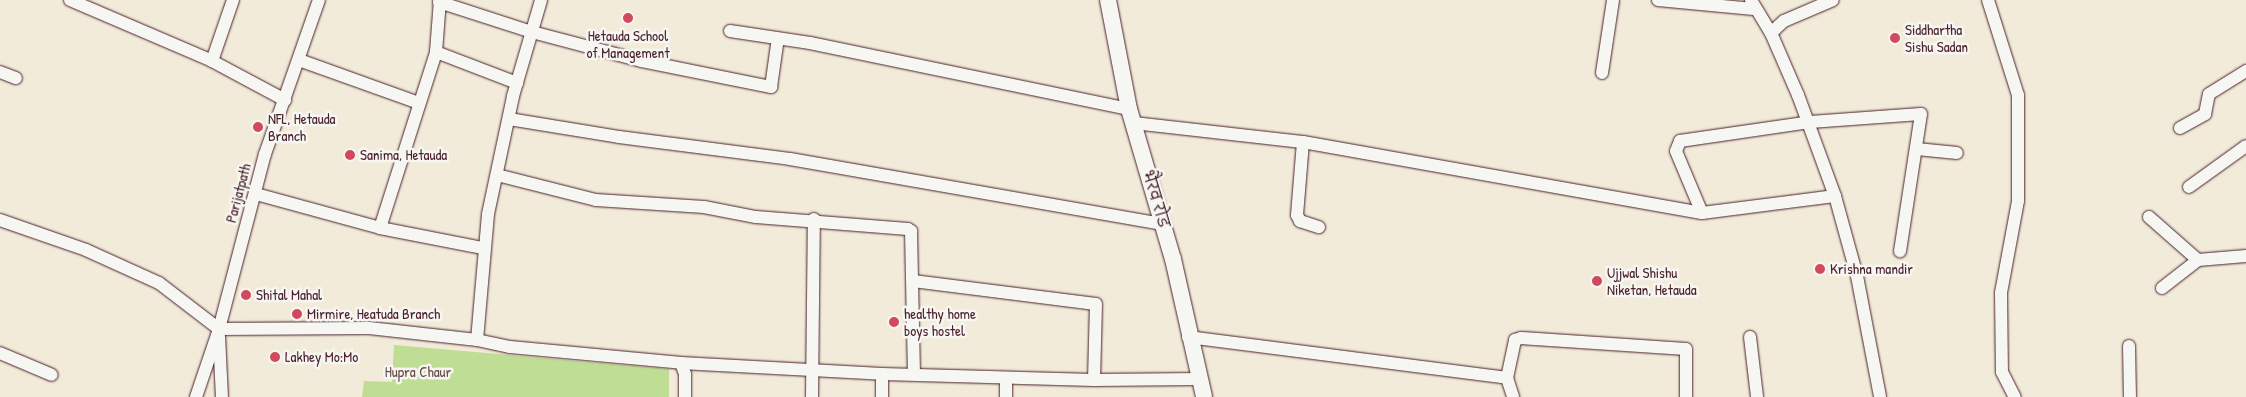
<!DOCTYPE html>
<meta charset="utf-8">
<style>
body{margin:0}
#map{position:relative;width:2246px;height:397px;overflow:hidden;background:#f2ebd9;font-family:"Patrick Hand","Playpen Sans Deva",sans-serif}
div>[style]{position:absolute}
.green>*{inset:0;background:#bfdd95}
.roads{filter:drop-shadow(0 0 1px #4a1f2b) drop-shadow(0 0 1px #4a1f2b)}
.minor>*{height:12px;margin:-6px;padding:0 6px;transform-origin:6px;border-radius:6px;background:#f6f6f2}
.major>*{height:16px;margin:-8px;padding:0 8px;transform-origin:8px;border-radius:8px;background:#f6f6f2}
.dots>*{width:14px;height:14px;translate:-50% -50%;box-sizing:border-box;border:2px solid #f6f6f2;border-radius:50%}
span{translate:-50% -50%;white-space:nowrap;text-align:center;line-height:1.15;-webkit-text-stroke:5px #f6f6f2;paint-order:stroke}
.poi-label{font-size:15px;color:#4a1f2b}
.left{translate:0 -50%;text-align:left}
.street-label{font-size:15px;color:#4a1f2b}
.park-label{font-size:15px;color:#674e46}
</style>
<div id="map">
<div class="green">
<i style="clip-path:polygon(394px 345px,669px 369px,669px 397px,362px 397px,364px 381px,392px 382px)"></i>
</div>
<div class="roads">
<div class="minor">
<i style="left:70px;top:0;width:155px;rotate:23.2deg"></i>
<i style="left:212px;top:61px;width:83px;rotate:28.1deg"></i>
<i style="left:1658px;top:0;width:96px;rotate:5.4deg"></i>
<i style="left:1751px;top:0;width:39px;rotate:59deg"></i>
<i style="left:1771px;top:33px;width:68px;rotate:66.5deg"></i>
<i style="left:1798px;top:95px;width:108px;rotate:69.9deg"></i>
<i style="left:1835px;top:196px;width:83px;rotate:74.6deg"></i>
<i style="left:1857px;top:276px;width:123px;rotate:79.2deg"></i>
<i style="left:1988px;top:0;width:100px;rotate:72.5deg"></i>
<i style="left:2018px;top:95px;width:106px;rotate:90deg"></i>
<i style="left:2018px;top:201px;width:94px;rotate:100.5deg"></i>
<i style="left:2001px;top:293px;width:79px;rotate:89.3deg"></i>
<i style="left:2002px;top:372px;width:28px;rotate:63deg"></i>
<i style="left:439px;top:2px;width:98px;rotate:17.9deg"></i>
<i style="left:532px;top:32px;width:114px;rotate:14.8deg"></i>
<i style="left:642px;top:61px;width:132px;rotate:11.4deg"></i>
<i style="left:771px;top:87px;width:49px;rotate:-81.9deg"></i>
<i style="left:730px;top:31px;width:81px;rotate:8.5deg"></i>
<i style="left:810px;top:43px;width:326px;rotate:11.7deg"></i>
<i style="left:1771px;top:33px;width:18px;rotate:-43deg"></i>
<i style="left:1784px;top:21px;width:53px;rotate:-23.2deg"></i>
<i style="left:436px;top:52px;width:87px;rotate:20.9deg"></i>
<i style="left:299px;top:60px;width:127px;rotate:19.7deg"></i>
<i style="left:212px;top:61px;width:65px;rotate:-71deg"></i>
<i style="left:0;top:72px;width:17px;rotate:21deg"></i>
<i style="left:1602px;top:73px;width:74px;rotate:-81.4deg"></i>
<i style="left:509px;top:119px;width:111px;rotate:9.3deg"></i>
<i style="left:619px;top:137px;width:172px;rotate:7.3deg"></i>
<i style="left:790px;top:159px;width:380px;rotate:9.9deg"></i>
<i style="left:1133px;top:123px;width:171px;rotate:6.4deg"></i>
<i style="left:1303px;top:142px;width:405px;rotate:10.1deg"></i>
<i style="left:1702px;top:213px;width:134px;rotate:-7.3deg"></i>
<i style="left:2180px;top:128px;width:29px;rotate:-29deg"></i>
<i style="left:2205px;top:114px;width:20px;rotate:-79deg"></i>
<i style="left:2209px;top:94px;width:44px;rotate:-31.9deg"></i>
<i style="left:1303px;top:142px;width:73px;rotate:94.7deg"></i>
<i style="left:1297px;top:215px;width:7px;rotate:63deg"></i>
<i style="left:1300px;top:221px;width:20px;rotate:18deg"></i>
<i style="left:1917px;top:149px;width:40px;rotate:5.7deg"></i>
<i style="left:497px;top:175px;width:102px;rotate:14.2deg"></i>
<i style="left:596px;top:200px;width:108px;rotate:3.7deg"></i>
<i style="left:704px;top:207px;width:53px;rotate:10.9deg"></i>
<i style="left:756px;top:217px;width:152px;rotate:4.5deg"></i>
<i style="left:908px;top:229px;width:4px;rotate:34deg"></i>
<i style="left:911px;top:231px;width:143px;rotate:88.8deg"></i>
<i style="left:2189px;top:187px;width:70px;rotate:-35.7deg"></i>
<i style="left:256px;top:194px;width:129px;rotate:15.3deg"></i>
<i style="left:380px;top:228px;width:105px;rotate:11deg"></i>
<i style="left:1702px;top:213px;width:67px;rotate:-112.8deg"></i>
<i style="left:1676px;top:151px;width:11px;rotate:-68deg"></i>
<i style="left:1680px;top:141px;width:131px;rotate:-8.3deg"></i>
<i style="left:1810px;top:122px;width:111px;rotate:-4.1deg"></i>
<i style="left:1921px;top:114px;width:139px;rotate:98.7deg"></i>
<i style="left:2149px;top:217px;width:65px;rotate:41.3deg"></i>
<i style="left:0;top:220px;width:91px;rotate:19.2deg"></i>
<i style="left:86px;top:250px;width:80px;rotate:24.3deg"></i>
<i style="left:159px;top:283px;width:76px;rotate:37.5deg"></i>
<i style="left:219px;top:329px;width:150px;rotate:-0.4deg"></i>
<i style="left:369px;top:328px;width:109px;rotate:6.3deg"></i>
<i style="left:477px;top:340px;width:34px;rotate:12deg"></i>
<i style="left:510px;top:347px;width:172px;rotate:5.3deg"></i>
<i style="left:681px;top:363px;width:201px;rotate:3.1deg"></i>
<i style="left:882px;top:374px;width:212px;rotate:1.6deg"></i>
<i style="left:1094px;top:380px;width:105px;rotate:-0.5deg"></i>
<i style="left:380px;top:228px;width:185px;rotate:-72.3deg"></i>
<i style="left:436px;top:52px;width:52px;rotate:-85.6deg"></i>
<i style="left:913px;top:281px;width:184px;rotate:7.2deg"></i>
<i style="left:1096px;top:304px;width:76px;rotate:91.5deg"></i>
<i style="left:2162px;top:288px;width:46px;rotate:-37.9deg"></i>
<i style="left:2198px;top:260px;width:48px;rotate:-4.8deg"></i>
<i style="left:219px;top:336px;width:61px;rotate:87.2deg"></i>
<i style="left:1188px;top:337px;width:322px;rotate:7.3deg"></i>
<i style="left:1507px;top:378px;width:39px;rotate:-78deg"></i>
<i style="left:1515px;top:340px;width:6px;rotate:-18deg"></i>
<i style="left:1521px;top:338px;width:165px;rotate:3.8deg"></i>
<i style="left:1686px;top:349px;width:48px;rotate:90deg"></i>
<i style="left:1750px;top:337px;width:60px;rotate:83.3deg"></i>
<i style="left:477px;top:340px;width:126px;rotate:-85deg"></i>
<i style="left:488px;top:214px;width:121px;rotate:-78deg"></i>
<i style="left:513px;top:96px;width:100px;rotate:-73.7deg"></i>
<i style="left:2129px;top:346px;width:51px;rotate:88.9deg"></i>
<i style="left:0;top:353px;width:56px;rotate:22.9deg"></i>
<i style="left:681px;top:363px;width:12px;rotate:70deg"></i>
<i style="left:685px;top:374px;width:23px;rotate:90deg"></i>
<i style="left:882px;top:374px;width:23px;rotate:90deg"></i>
<i style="left:1507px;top:378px;width:20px;rotate:72deg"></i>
<i style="left:196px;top:397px;width:72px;rotate:-71.3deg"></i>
<i style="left:219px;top:329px;width:181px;rotate:-75.3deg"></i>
<i style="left:265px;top:154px;width:163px;rotate:-70.7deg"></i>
<i style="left:812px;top:397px;width:178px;rotate:-89.4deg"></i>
<i style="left:1006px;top:397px;width:19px;rotate:-90deg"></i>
</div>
<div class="major">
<i style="left:1108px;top:0;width:111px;rotate:79.1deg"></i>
<i style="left:1129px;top:109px;width:156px;rotate:73.7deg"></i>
<i style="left:1173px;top:259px;width:141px;rotate:77.3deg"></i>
</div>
</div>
<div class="dots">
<i style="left:628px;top:18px;background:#d1495b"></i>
<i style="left:1895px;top:38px;background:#d1495b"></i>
<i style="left:258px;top:127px;background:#d1495b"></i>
<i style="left:350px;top:155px;background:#d1495b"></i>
<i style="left:1820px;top:269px;background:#d1495b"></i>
<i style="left:1597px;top:281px;background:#d1495b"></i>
<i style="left:246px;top:295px;background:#d1495b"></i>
<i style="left:297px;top:314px;background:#d1495b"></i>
<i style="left:894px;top:322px;background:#d1495b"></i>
<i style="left:275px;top:357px;background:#d1495b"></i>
</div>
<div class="poi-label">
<span class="left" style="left:1905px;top:38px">Siddhartha<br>Sishu Sadan</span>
<span style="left:628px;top:44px">Hetauda School<br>of Management</span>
<span class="left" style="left:268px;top:127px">NFL, Hetauda<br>Branch</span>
<span class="left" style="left:360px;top:155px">Sanima, Hetauda</span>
<span class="left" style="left:1830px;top:269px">Krishna mandir</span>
<span class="left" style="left:1607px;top:281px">Ujjwal Shishu<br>Niketan, Hetauda</span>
<span class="left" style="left:256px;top:295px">Shital Mahal</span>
<span class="left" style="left:904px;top:322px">healthy home<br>boys hostel</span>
<span class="left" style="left:307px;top:314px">Mirmire, Heatuda Branch</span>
<span class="left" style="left:285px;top:357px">Lakhey Mo:Mo</span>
</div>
<div class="street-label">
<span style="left:238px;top:193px;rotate:-75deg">Parijatpath</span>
<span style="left:1156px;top:199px;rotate:73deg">भैरव रोड</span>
</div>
<div class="park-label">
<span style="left:418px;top:372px">Hupra Chaur</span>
</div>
</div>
